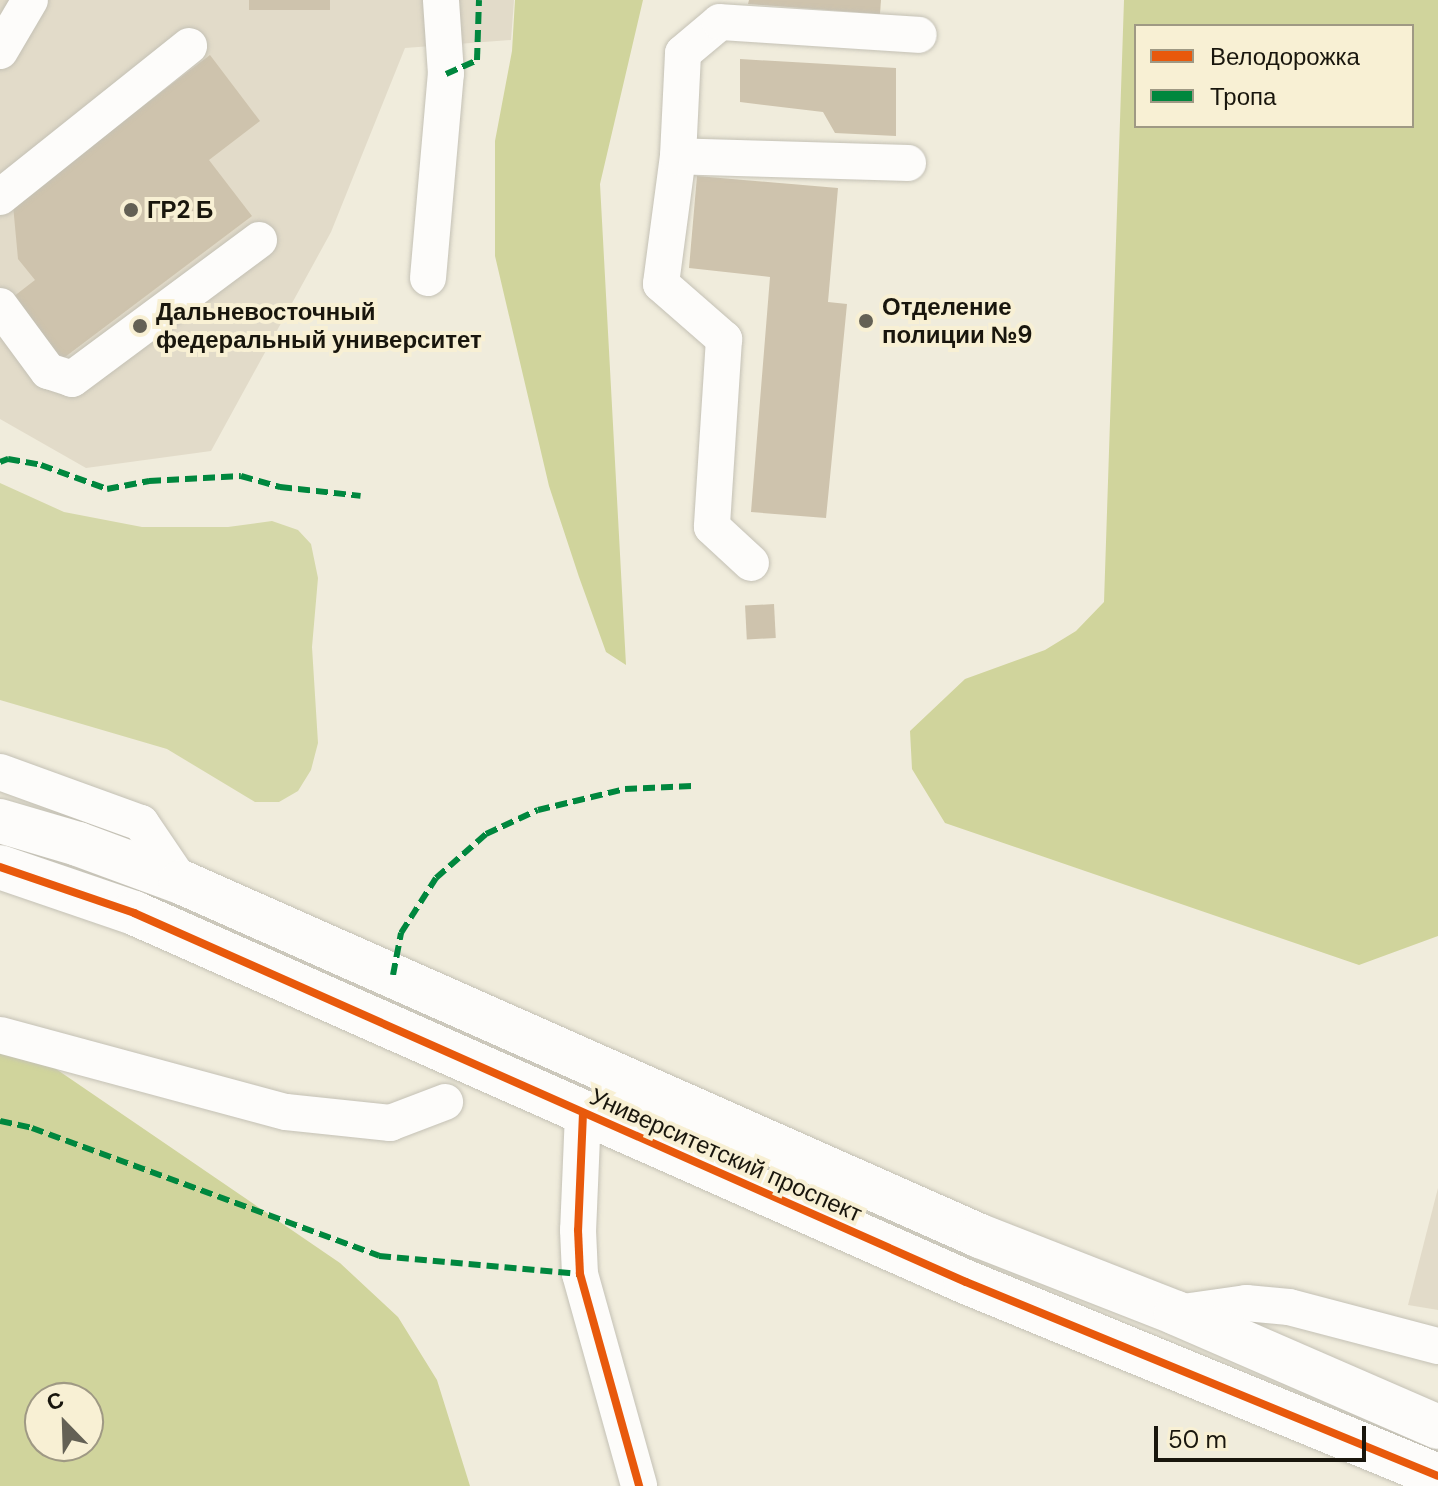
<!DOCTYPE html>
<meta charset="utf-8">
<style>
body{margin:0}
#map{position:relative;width:1438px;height:1486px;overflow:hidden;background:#f0ecdc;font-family:"DM Sans",sans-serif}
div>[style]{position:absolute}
.education>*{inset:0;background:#e2dbc9}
.green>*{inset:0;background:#d5d8a9}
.forest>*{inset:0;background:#d0d49c}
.building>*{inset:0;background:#cec3ad;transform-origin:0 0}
.roads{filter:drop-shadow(0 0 2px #c4c1b5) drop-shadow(0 0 2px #c4c1b5)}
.minor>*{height:36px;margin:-18px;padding:0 18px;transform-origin:18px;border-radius:18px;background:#fdfcfa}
.major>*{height:44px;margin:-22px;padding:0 22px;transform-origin:22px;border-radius:22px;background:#fdfcfa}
.quiet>*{height:6px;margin-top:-3px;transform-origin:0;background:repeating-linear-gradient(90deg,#00873e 0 12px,transparent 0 18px)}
.cycleway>*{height:8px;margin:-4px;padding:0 4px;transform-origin:4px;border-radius:4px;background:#e8590c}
.dots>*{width:22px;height:22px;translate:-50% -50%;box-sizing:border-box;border:4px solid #f8f0d4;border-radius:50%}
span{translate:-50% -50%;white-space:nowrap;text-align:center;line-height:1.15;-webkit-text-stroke:8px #f8f0d4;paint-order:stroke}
.poi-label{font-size:24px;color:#19160d;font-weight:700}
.left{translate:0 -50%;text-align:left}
.street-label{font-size:24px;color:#19160d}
.legend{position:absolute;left:1134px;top:24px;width:280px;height:104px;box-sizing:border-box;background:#f8f0d4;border:2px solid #9f9984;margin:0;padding:10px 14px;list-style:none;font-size:24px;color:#19160d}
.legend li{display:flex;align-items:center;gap:16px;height:40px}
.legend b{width:40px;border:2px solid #9f9984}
.north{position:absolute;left:24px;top:1382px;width:80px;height:80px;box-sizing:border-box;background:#f8f0d4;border:2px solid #9f9984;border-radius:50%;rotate:337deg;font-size:22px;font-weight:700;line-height:32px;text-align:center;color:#19160d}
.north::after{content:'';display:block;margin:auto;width:28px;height:36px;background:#646155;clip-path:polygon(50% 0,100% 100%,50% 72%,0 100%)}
.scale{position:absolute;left:1154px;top:1426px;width:212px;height:36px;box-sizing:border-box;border:4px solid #19160d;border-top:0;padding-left:10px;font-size:24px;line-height:28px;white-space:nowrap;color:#19160d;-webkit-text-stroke:6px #f8f0d4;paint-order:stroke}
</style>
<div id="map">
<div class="education">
<i style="clip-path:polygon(0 0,514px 0,511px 40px,405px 48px,331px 232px,211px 451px,86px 468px,0 419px)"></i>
<i style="clip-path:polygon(1438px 1188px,1438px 1310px,1408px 1305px)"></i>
</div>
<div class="green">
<i style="clip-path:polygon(0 483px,64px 512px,142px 527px,228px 527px,272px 521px,298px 530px,311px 544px,318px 578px,312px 647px,318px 743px,311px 770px,298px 791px,279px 802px,255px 802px,167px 749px,0 700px)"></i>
</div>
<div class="forest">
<i style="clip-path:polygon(515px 0,643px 0,600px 184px,626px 665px,606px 652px,579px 577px,549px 486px,495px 256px,495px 141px,512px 51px)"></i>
<i style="clip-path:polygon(evenodd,1124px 0,1438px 0,1438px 936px,1359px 965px,945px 823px,912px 769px,910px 731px,965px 679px,1045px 650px,1076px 631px,1104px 602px,1124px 0,1412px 26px,1412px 126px,1136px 126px,1136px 26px,1412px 26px)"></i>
<i style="clip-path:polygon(evenodd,0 1044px,37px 1056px,340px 1263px,398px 1317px,437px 1380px,470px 1486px,0 1486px,0 1044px,40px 1398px,88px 1398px,88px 1446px,40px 1446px,40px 1398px)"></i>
</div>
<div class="building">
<i style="left:249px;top:0;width:81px;height:10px"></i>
<i style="clip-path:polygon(749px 0,881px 0,880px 14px,748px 4px)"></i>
<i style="clip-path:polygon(210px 55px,260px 121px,209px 160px,252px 216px,61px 360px,13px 297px,35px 280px,18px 259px,13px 205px)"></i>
<i style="clip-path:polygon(740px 59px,896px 68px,896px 136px,835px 133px,823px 112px,740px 102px)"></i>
<i style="clip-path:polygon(697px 176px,838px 188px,828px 302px,847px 304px,826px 518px,751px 512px,770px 277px,689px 268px)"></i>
<i style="left:774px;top:604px;width:34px;height:29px;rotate:87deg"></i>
</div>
<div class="roads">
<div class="minor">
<i style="left:0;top:51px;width:59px;rotate:-59.5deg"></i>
<i style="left:678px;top:156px;width:129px;rotate:97.6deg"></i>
<i style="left:661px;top:284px;width:84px;rotate:41.1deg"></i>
<i style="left:724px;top:339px;width:188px;rotate:93.7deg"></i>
<i style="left:712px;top:527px;width:53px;rotate:42.7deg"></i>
<i style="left:908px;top:163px;width:230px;rotate:-178.3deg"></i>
<i style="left:678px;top:156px;width:103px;rotate:-87.2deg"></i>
<i style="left:683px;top:53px;width:48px;rotate:-40deg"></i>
<i style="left:720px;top:22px;width:199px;rotate:3.7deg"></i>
<i style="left:0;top:197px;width:242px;rotate:-38.6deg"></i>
<i style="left:428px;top:278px;width:205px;rotate:-85deg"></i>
<i style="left:446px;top:74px;width:74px;rotate:-93.9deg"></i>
<i style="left:0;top:306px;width:81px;rotate:53.6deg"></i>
<i style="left:48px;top:371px;width:25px;rotate:18deg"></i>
<i style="left:72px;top:379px;width:233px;rotate:-36.6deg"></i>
<i style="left:0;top:772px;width:150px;rotate:19.9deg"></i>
<i style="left:141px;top:823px;width:71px;rotate:55.9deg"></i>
<i style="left:0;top:1035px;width:296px;rotate:15.1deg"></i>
<i style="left:286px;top:1112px;width:105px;rotate:6deg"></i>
<i style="left:390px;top:1123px;width:59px;rotate:-20.9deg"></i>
<i style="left:583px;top:1113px;width:117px;rotate:92.4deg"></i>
<i style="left:578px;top:1230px;width:44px;rotate:87.4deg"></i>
<i style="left:580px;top:1274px;width:220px;rotate:74.4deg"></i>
<i style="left:1176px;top:1313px;width:71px;rotate:-8.1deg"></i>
<i style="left:1246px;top:1303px;width:43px;rotate:5.3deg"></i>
<i style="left:1289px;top:1307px;width:154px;rotate:14.7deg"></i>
</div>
<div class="major">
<i style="left:0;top:821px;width:81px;rotate:16.4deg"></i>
<i style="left:78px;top:844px;width:110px;rotate:20.3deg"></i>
<i style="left:181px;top:882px;width:874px;rotate:23.9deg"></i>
<i style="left:980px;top:1236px;width:211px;rotate:21.4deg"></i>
<i style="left:1176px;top:1313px;width:286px;rotate:23.5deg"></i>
<i style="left:0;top:867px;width:142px;rotate:18.9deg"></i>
<i style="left:134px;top:913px;width:910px;rotate:23.92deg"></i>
<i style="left:966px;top:1282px;width:510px;rotate:22.34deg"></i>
</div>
</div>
<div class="quiet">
<i style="left:446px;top:74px;width:34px;rotate:-24deg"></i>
<i style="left:477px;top:60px;width:60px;rotate:-88.1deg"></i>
<i style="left:0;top:462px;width:9px;rotate:-21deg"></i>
<i style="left:8px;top:459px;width:34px;rotate:10deg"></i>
<i style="left:41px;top:465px;width:70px;rotate:20deg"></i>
<i style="left:107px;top:489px;width:43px;rotate:-10.8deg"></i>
<i style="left:149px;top:481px;width:92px;rotate:-3.1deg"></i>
<i style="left:241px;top:476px;width:41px;rotate:15.8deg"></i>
<i style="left:280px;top:487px;width:81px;rotate:6.3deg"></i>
<i style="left:393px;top:975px;width:43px;rotate:-79.2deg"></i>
<i style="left:401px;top:933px;width:65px;rotate:-57.5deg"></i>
<i style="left:436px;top:878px;width:67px;rotate:-41.3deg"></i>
<i style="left:486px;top:834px;width:57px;rotate:-24.8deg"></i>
<i style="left:538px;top:810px;width:89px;rotate:-13.6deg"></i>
<i style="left:625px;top:789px;width:67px;rotate:-2.6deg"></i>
<i style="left:0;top:1121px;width:33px;rotate:12deg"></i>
<i style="left:32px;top:1128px;width:370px;rotate:20.2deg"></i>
<i style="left:379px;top:1256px;width:202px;rotate:5.1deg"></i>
</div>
<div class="cycleway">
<i style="left:0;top:867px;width:142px;rotate:18.9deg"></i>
<i style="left:134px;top:913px;width:910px;rotate:23.92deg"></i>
<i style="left:966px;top:1282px;width:510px;rotate:22.34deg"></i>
<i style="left:583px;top:1113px;width:117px;rotate:92.4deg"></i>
<i style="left:578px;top:1230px;width:44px;rotate:87.4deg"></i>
<i style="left:580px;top:1274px;width:220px;rotate:74.4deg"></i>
</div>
<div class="dots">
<i style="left:131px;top:210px;background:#646155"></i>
<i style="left:866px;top:321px;background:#646155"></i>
<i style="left:140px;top:326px;background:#646155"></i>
</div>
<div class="poi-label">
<span class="left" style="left:147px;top:210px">ГР2 Б</span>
<span class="left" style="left:882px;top:321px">Отделение<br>полиции №9</span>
<span class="left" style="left:156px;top:326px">Дальневосточный<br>федеральный университет</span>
</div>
<div class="street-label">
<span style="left:726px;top:1155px;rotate:24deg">Университетский проспект</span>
</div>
<ul class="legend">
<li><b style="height:10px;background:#e8590c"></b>Велодорожка</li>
<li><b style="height:10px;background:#00873e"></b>Тропа</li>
</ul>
<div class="north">С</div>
<div class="scale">50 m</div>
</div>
